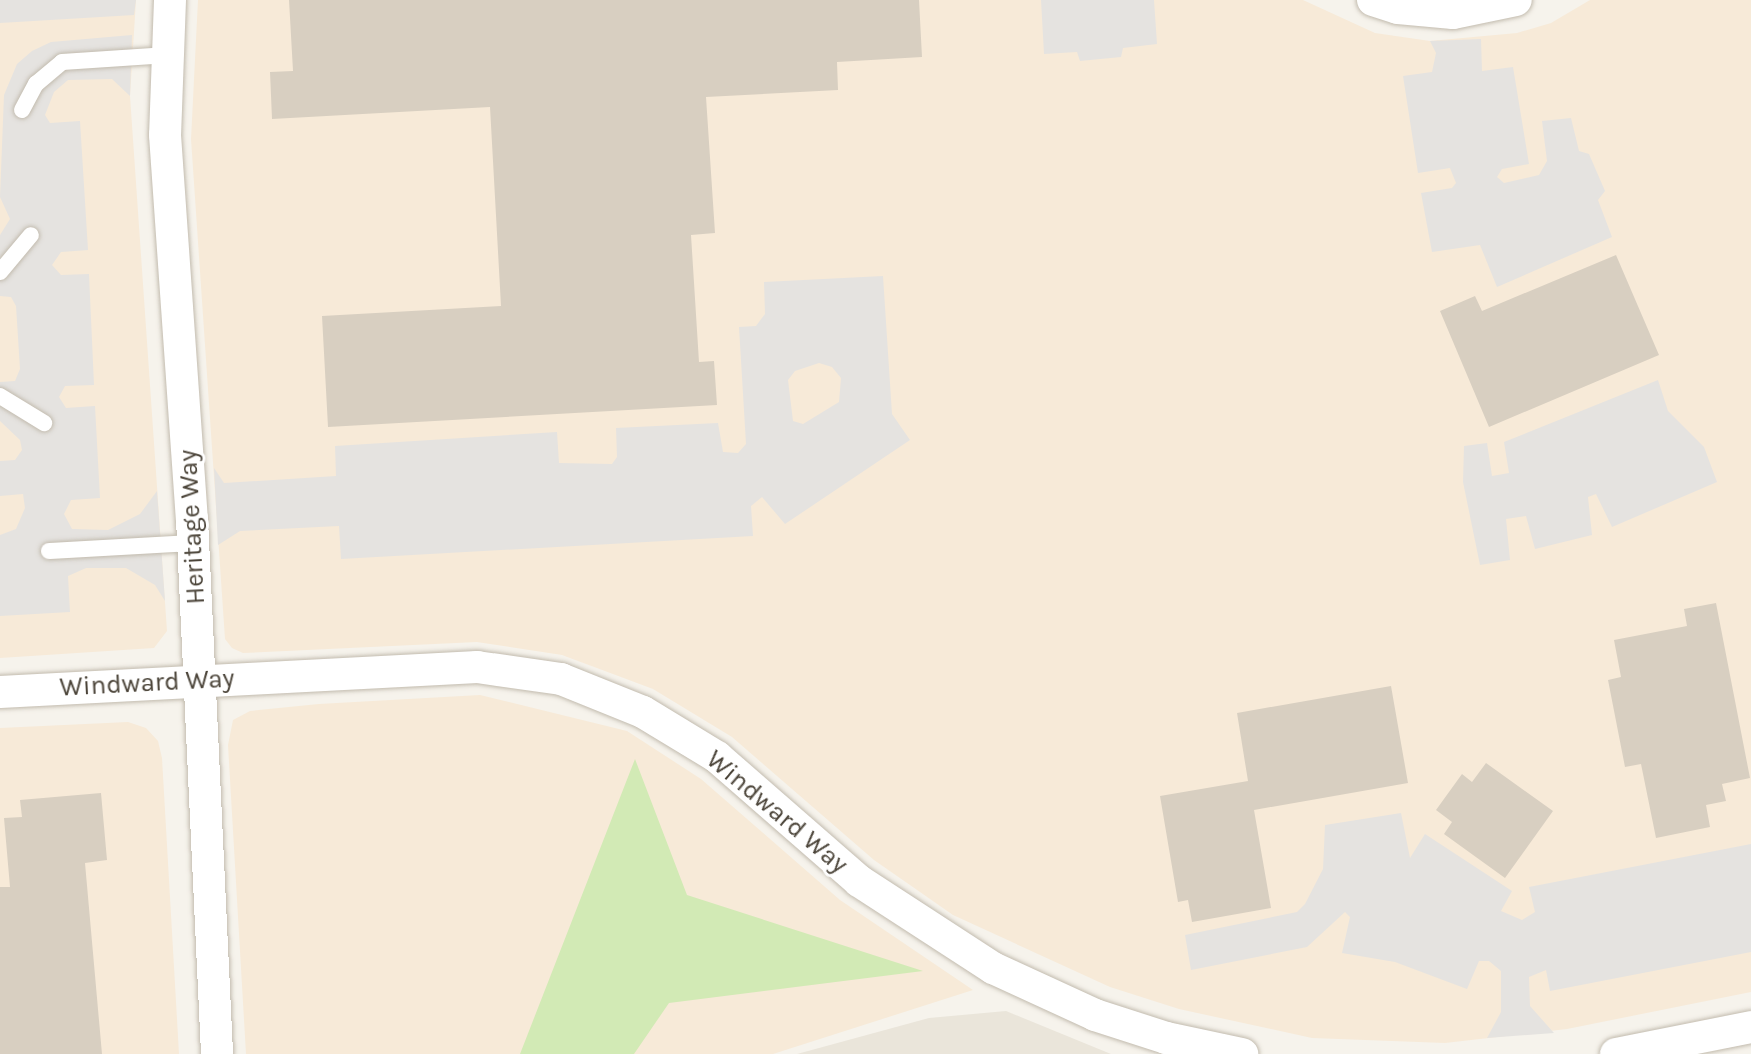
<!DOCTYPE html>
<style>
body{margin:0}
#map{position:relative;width:1751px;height:1054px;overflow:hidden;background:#f6f3ec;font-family:Karla,sans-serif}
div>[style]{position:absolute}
.residential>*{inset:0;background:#eae5da}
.commercial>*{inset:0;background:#f7ead8}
.green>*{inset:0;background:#d2eab5}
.parking>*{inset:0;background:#e5e3e0}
.building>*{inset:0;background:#d8cfc1}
.roads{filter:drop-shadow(0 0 2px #c2bbae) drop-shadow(0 0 2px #c2bbae)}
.lane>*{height:16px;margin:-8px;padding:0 8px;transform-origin:8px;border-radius:8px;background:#fff}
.street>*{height:32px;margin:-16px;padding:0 16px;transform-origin:16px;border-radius:16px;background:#fff}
span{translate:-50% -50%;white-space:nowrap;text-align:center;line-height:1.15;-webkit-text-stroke:6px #fff;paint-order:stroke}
.street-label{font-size:26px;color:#4b4439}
</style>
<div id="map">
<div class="residential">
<i style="clip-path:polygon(1006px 1011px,1111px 1054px,797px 1054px,929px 1018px)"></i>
</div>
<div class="commercial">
<i style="clip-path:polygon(0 0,136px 0,130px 96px,167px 631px,154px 648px,0 658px)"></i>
<i style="clip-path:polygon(198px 0,1303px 0,1375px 33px,1430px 41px,1517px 33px,1551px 23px,1590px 0,1751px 0,1751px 992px,1567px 1029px,1445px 1043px,1312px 1038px,1179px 1009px,1110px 987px,953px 915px,874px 860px,732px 737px,653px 689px,562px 655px,477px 642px,243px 653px,232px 648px,225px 639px,191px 139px)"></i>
<i style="clip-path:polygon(480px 695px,627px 731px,701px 779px,840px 900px,973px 990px,773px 1054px,246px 1054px,228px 745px,233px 720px,250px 711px,319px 704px)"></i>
<i style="clip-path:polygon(128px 722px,146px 728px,158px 741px,162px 758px,179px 1054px,0 1054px,0 728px)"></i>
</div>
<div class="green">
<i style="clip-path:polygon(635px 759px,687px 895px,923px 971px,669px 1003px,634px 1054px,520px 1054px)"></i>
</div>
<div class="parking">
<i style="clip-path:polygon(0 0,136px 0,134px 15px,0 23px)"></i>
<i style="clip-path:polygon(1041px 0,1154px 0,1157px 44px,1123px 48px,1121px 57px,1080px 61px,1077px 52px,1044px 54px)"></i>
<i style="clip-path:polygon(132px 35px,130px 96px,112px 79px,68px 80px,54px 92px,45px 115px,50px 123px,80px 121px,88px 250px,61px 252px,52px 265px,61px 275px,89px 274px,94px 385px,65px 386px,59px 397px,66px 408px,95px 406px,100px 498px,71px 500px,64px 514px,72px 529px,108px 530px,140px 514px,157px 491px,165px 601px,155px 585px,126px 568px,86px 568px,68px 576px,70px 612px,0 616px,0 535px,16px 529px,25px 508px,23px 494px,0 496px,0 461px,15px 460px,22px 450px,20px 440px,0 421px,0 382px,15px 381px,20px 369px,16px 306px,11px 297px,0 296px,0 235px,10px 219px,0 197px,4px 95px,17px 64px,32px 51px,51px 42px)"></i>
<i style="clip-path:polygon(1481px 39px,1482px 71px,1513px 67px,1529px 164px,1502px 169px,1497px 177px,1504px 183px,1539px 175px,1547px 161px,1542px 121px,1571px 118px,1579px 151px,1589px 154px,1605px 191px,1598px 200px,1612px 237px,1497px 287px,1480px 245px,1432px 252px,1421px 193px,1452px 188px,1456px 183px,1450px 168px,1418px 173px,1403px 76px,1432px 72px,1436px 53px,1430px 41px)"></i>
<i style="clip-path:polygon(evenodd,883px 276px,892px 414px,910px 440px,785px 524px,762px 497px,751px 506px,753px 536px,341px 559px,339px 526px,240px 531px,218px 545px,214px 468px,224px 483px,336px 476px,335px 446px,557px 432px,559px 463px,612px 464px,617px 457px,616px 428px,718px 423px,723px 452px,738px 453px,746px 444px,739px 327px,756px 326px,765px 314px,764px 282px,883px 276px,819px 363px,832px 367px,841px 378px,839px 402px,803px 424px,793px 421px,788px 380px,795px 371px,819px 363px)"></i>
<i style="clip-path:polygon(1658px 380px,1668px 411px,1704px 447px,1717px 482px,1612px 527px,1596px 494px,1588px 497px,1592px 535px,1535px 549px,1526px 516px,1506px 519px,1510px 560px,1480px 565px,1463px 482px,1464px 446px,1487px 443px,1492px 476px,1509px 473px,1504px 442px)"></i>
<i style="clip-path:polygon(1401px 813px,1410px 858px,1425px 834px,1512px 891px,1501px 911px,1522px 920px,1535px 912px,1529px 887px,1751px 844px,1751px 952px,1550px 991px,1546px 970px,1529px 977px,1530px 1006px,1554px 1033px,1487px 1038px,1501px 1012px,1501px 971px,1489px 961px,1479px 961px,1467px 989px,1395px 962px,1342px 953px,1350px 917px,1345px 912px,1307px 947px,1191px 970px,1185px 935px,1297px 912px,1305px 904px,1323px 869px,1325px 825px)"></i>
</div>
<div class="building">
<i style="clip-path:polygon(289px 0,919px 0,922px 57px,837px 62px,838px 90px,706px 97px,715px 233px,691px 235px,699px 362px,714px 361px,717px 405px,328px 427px,322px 316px,501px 306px,490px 107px,272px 119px,270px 72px,293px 71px)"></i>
<i style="clip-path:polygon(1616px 255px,1659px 355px,1489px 427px,1440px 311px,1475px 296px,1482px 311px)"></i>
<i style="clip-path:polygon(1716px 603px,1750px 778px,1722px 784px,1726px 801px,1706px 805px,1710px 827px,1656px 838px,1641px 764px,1625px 767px,1608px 680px,1621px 677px,1614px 640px,1687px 626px,1684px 609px)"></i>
<i style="clip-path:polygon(1391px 686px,1408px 783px,1254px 810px,1271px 908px,1192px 922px,1188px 900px,1178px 902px,1160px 796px,1248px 781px,1237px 713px)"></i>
<i style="clip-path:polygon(1486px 763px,1553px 811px,1505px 878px,1444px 834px,1452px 822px,1436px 810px,1462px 774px,1472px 782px)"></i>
<i style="clip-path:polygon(101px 793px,107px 860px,85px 863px,102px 1054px,0 1054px,0 887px,10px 887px,4px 818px,22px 817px,20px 800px)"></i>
</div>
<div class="roads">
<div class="lane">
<i style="left:22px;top:110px;width:30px;rotate:-62deg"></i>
<i style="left:36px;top:84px;width:34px;rotate:-40deg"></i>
<i style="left:62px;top:62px;width:106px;rotate:-3.8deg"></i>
<i style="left:0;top:272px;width:48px;rotate:-50deg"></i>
<i style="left:0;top:396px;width:52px;rotate:31.5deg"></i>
<i style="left:49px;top:551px;width:144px;rotate:-3.2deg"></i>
</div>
<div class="street">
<i style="left:170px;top:0;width:135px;rotate:92.1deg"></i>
<i style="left:165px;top:135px;width:385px;rotate:86deg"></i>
<i style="left:192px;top:519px;width:536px;rotate:87.32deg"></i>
<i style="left:1373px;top:0;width:26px;rotate:18deg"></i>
<i style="left:1398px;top:8px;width:55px;rotate:5.2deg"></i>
<i style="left:1453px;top:13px;width:64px;rotate:-11.7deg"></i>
<i style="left:0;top:692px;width:478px;rotate:-3deg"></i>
<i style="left:477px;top:667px;width:85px;rotate:8.1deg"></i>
<i style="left:561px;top:679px;width:88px;rotate:21.9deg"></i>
<i style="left:643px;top:712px;width:87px;rotate:31.3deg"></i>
<i style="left:717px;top:757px;width:189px;rotate:41.1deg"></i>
<i style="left:859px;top:881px;width:160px;rotate:33deg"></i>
<i style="left:993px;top:968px;width:112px;rotate:24.7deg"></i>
<i style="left:1095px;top:1015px;width:75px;rotate:17.9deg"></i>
<i style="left:1166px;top:1038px;width:78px;rotate:11.9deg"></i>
<i style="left:1616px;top:1054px;width:138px;rotate:-11.3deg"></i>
</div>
</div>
<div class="street-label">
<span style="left:192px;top:527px;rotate:-93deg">Heritage Way</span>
<span style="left:147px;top:683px;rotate:-3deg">Windward Way</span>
<span style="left:777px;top:812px;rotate:40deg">Windward Way</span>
</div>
</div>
